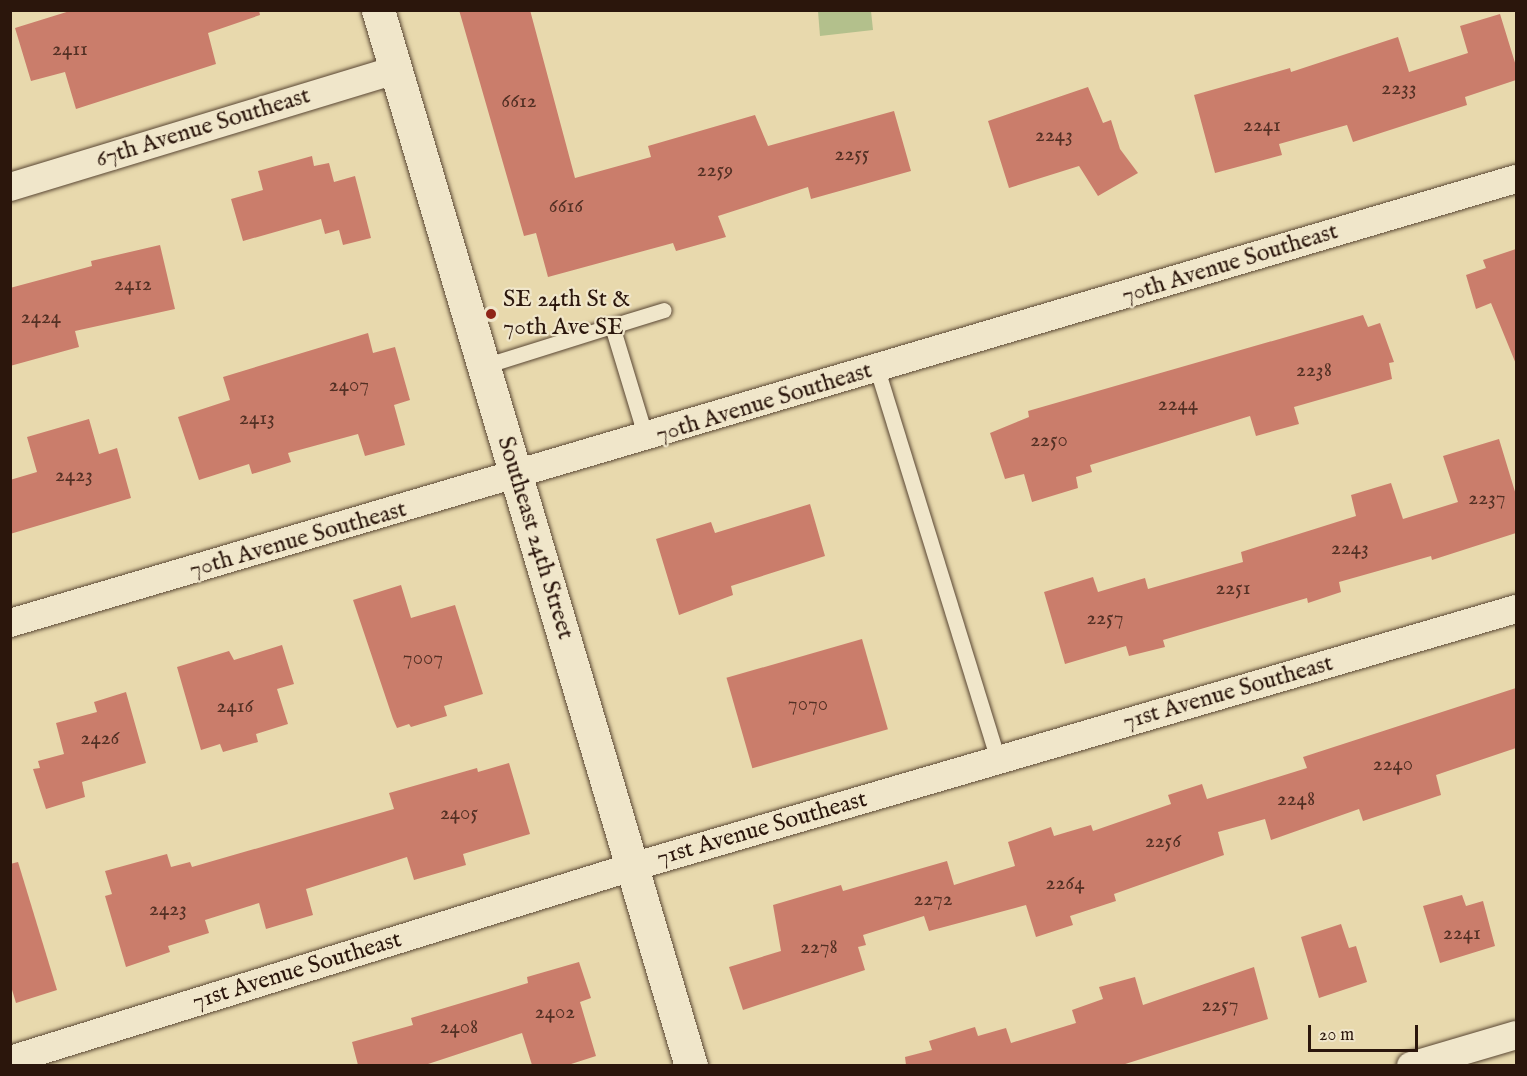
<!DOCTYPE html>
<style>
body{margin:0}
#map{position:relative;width:1527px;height:1076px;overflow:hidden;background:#e8d9ad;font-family:"IM FELL English",serif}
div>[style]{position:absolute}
.green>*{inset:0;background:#b3c08c}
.building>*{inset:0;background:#ca7d6b;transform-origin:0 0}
.roads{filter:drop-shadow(0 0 2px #5a4734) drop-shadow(0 0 2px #5a4734)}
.service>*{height:15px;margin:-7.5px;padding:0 7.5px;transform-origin:7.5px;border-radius:7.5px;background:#f0e6ca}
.minor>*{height:28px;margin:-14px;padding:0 14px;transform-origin:14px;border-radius:14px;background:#f0e6ca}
.tertiary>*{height:33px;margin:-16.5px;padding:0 16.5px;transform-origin:16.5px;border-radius:16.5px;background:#f0e6ca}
.dots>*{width:16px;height:16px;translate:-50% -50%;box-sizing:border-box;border:3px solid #f0e6ca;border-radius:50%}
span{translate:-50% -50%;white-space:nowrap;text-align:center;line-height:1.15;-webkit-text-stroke:4.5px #f0e6ca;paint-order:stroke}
.number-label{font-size:21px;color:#533024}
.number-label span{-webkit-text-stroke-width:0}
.street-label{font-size:24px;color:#2b160c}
.poi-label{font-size:24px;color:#2b160c}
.left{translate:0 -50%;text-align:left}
.frame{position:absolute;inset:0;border:12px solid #2b160c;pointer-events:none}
.scale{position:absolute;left:1308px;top:1025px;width:110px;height:27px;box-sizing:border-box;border:3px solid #2b160c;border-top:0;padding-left:8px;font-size:18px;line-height:21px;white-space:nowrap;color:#2b160c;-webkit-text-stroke:4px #f0e6ca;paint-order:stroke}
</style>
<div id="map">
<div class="green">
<i style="clip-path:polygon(818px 11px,871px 11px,873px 30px,820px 36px)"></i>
</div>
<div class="building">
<i style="clip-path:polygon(73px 10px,259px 10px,260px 15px,208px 33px,216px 64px,76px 109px,65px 72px,31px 81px,15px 28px)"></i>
<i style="clip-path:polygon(459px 10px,530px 10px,575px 178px,651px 157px,648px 146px,755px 115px,768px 146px,894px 111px,911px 171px,811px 199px,808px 187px,718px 216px,726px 237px,676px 251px,673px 243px,548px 277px,536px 233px,524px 236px)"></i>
<i style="clip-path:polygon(1500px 14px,1516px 66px,1516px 80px,1465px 97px,1467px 105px,1353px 142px,1347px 125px,1279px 144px,1282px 155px,1215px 173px,1194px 95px,1290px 68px,1291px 72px,1398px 37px,1409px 72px,1468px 53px,1460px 26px)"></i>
<i style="clip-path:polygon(1088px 87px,1103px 123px,1111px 120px,1120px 149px,1138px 173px,1098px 196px,1079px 166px,1009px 188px,988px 121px)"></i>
<i style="clip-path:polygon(312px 156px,314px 166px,329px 163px,334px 182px,355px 176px,371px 238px,343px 245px,339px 230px,325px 234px,321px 219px,243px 241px,231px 199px,263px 190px,258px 171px)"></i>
<i style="clip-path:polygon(160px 245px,175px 309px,75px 331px,79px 347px,10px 366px,10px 288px,92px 266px,91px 261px)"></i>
<i style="clip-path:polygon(1516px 249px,1516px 364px,1491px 303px,1476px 309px,1466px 275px,1486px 268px,1483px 260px)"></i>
<i style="clip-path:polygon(1363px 315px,1368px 327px,1380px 323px,1394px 362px,1389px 363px,1392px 379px,1294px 407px,1299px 424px,1256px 436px,1250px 416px,1090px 465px,1092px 472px,1076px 477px,1078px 488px,1032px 502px,1024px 474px,1005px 479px,990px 433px,1029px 417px,1028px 411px)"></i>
<i style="clip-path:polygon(368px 333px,373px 353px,395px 347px,410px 400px,394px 405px,405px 445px,365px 456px,358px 434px,288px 453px,291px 462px,252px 474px,249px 464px,199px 480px,178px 417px,230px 400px,223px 377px)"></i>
<i style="clip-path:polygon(89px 419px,99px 454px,117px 448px,131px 498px,10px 534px,10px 480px,37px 472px,27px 437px)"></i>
<i style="clip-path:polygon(1499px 439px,1516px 495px,1516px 533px,1432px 560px,1431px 556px,1339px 582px,1341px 592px,1308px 603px,1307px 598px,1163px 640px,1165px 647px,1129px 656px,1126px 646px,1065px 664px,1044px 592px,1093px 577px,1098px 592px,1145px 578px,1148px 589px,1243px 562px,1241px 552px,1356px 516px,1351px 495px,1391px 483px,1403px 519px,1458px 502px,1443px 456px)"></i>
<i style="clip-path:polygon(810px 504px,825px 556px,731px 586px,733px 595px,679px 615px,656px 539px,711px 522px,715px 533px)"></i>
<i style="clip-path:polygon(401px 585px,411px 618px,455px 605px,483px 694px,444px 706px,447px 716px,411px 727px,409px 724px,397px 728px,393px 719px,353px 600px)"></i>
<i style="left:862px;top:639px;width:94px;height:141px;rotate:74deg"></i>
<i style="clip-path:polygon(282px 645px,294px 684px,277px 689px,288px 724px,256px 734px,258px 742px,223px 752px,220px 744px,201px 750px,177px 667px,229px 651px,234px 660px)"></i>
<i style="clip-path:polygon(1516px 688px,1516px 748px,1436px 775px,1441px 795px,1363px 821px,1359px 809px,1271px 840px,1265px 819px,1218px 832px,1224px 855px,1114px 894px,1116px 901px,1070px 916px,1073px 925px,1036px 937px,1026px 905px,929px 931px,924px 916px,863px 935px,866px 945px,858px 947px,865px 970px,743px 1010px,729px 967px,781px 951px,773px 905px,841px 885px,843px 891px,947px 861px,954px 885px,1015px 866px,1008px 842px,1051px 827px,1054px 836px,1091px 825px,1093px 831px,1171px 804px,1168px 795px,1202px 784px,1207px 799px,1307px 768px,1303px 757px)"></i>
<i style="clip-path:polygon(126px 692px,146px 763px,82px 782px,85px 797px,46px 809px,33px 769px,40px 768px,38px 761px,64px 754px,56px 723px,97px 712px,94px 702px)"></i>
<i style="clip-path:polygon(509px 763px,530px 834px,463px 854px,466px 865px,414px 880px,407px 857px,306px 889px,313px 915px,266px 929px,259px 903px,205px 920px,209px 933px,168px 946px,170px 952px,126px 967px,105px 896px,112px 894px,105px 871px,167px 854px,171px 867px,190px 862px,192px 867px,394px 809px,389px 793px,477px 768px,478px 772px)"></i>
<i style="clip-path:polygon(18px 862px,57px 990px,16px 1003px,10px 983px,10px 864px)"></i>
<i style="clip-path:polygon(1462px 895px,1466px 906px,1483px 901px,1495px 946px,1440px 963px,1423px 906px)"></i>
<i style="clip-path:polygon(1341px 924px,1349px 948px,1356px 946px,1367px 982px,1319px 998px,1301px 937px)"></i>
<i style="clip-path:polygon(579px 962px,591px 998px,580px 1002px,596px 1056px,568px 1065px,532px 1065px,522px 1033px,425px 1065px,358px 1065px,352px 1042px,413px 1025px,411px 1018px,528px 983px,527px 977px)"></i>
<i style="clip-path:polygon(1254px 967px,1268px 1019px,1122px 1065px,906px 1065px,905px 1057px,932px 1050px,929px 1041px,975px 1027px,978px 1036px,1006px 1028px,1011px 1043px,1076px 1023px,1072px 1010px,1103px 999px,1099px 987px,1135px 977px,1143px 1005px)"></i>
</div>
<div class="roads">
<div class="service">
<i style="left:612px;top:326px;width:54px;rotate:-17.1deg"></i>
<i style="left:484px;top:366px;width:134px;rotate:-17.4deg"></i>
<i style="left:612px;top:326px;width:117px;rotate:73.1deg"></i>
<i style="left:877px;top:369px;width:410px;rotate:72.8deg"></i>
</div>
<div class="minor">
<i style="left:10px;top:187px;width:403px;rotate:-16.9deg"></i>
<i style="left:10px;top:623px;width:1570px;rotate:-16.43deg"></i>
<i style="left:10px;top:1060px;width:651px;rotate:-17.24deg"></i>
<i style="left:632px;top:867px;width:921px;rotate:-16.27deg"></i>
<i style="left:1411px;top:1066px;width:109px;rotate:-16.4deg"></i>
</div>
<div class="tertiary">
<i style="left:378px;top:10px;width:1101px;rotate:73.49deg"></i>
</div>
</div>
<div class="dots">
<i style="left:491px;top:314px;background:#8f2418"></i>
</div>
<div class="number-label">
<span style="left:70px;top:50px">2411</span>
<span style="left:1399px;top:89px">2233</span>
<span style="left:519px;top:102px">6612</span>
<span style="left:1262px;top:126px">2241</span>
<span style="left:1054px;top:136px">2243</span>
<span style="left:852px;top:155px">2255</span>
<span style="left:715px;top:171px">2259</span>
<span style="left:566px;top:207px">6616</span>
<span style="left:133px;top:285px">2412</span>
<span style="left:41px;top:318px">2424</span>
<span style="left:1314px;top:371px">2238</span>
<span style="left:349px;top:386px">2407</span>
<span style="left:1178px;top:405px">2244</span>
<span style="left:257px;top:419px">2413</span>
<span style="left:1049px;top:441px">2250</span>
<span style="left:74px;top:476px">2423</span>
<span style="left:1487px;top:499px">2237</span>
<span style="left:1350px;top:549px">2243</span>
<span style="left:1233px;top:589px">2251</span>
<span style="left:1105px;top:619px">2257</span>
<span style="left:423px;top:659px">7007</span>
<span style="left:808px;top:705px">7070</span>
<span style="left:235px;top:707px">2416</span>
<span style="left:100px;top:739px">2426</span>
<span style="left:1393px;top:765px">2240</span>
<span style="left:1296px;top:800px">2248</span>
<span style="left:459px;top:814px">2405</span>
<span style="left:1163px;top:842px">2256</span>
<span style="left:1065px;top:884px">2264</span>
<span style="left:933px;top:900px">2272</span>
<span style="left:168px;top:910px">2423</span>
<span style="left:1462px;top:934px">2241</span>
<span style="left:819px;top:948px">2278</span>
<span style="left:1220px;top:1006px">2257</span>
<span style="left:555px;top:1013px">2402</span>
<span style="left:459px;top:1028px">2408</span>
</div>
<div class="street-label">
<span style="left:203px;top:128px;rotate:-17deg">67th Avenue Southeast</span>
<span style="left:1230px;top:264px;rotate:-17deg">70th Avenue Southeast</span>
<span style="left:764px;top:403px;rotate:-17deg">70th Avenue Southeast</span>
<span style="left:535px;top:538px;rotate:73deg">Southeast 24th Street</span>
<span style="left:298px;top:540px;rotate:-16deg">70th Avenue Southeast</span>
<span style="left:1228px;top:693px;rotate:-16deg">71st Avenue Southeast</span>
<span style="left:762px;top:829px;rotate:-16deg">71st Avenue Southeast</span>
<span style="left:297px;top:971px;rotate:-17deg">71st Avenue Southeast</span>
</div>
<div class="poi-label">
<span class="left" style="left:503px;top:314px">SE 24th St &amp;<br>70th Ave SE</span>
</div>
<div class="frame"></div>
<div class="scale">20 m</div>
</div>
